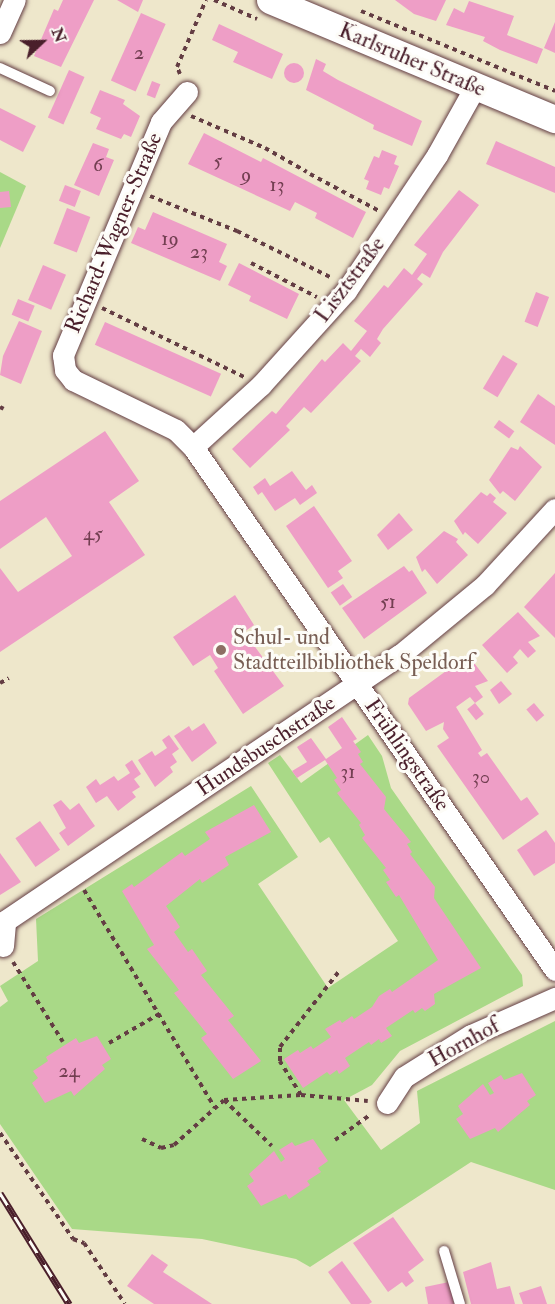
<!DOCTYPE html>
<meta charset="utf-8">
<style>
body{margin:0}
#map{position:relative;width:555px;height:1304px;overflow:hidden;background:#eee7cb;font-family:"IM FELL Double Pica",serif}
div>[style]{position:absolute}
.green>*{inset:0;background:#a9d987}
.building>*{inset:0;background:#ee9ec6;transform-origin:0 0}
.round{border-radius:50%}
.path>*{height:4px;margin-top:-2px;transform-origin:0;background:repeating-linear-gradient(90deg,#633d43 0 4.5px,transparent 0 9px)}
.roads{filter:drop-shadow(0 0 2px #633d43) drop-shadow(0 0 2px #633d43)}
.service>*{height:10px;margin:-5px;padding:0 5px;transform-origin:5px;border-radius:5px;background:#fff}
.minor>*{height:21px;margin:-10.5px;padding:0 10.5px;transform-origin:10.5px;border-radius:10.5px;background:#fff}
.tertiary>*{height:27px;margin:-13.5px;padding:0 13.5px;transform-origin:13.5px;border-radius:13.5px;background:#fff}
.rail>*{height:7px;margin-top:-3.5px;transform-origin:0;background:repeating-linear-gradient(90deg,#fdfcf7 0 14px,#4a1f2b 0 28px);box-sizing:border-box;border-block:2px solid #4a1f2b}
.dots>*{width:16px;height:16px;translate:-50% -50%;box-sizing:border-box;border:3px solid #fdfcf7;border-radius:50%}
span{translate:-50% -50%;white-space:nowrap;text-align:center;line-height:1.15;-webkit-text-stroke:6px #fdfcf7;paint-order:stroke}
.number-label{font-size:20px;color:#733f52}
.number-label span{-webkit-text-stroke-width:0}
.street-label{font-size:22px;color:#4a1f2b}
.education-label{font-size:22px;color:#785e54}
.left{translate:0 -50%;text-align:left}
.north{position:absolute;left:12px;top:12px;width:60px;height:60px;-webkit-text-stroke:4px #fdfcf7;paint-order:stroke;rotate:68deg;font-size:16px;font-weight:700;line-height:24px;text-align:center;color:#4a1f2b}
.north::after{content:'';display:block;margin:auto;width:21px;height:27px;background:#4a1f2b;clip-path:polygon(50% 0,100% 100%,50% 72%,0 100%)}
</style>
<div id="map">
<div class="green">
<i style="clip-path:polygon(0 172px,26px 186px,0 248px)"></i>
<i style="clip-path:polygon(368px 735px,382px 756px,391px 788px,522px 975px,523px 986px,400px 1051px,372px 1085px,344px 1100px,381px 1150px,420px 1123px,417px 1091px,555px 1021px,555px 1190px,471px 1162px,310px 1267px,296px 1259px,202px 1239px,72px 1229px,0 1124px,0 1007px,8px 1001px,0 986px,38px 961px,36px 919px,251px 786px,298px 857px,258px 884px,328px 988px,398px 941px,329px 837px,320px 843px,268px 763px,280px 755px,301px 783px)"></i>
</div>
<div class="building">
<i style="clip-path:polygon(63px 0,94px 0,61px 67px,34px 56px,54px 9px,58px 11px)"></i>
<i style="clip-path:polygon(117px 0,143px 0,138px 12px)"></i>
<i style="clip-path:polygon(395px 0,446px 0,436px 21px,414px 14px)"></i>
<i style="clip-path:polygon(469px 1px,514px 16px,507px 35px,543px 49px,537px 64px,500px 50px,483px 41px,485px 37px,446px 25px,454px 8px,464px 13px)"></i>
<i style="left:141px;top:13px;width:27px;height:74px;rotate:24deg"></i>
<i style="clip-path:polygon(555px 22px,555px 53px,544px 48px)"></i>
<i style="clip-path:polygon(219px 24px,283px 54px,272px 79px,233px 62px,238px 52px,212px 40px)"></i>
<i style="clip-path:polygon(316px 59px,326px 64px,323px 71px,338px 80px,422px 121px,412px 146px,373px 129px,374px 125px,306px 90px)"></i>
<i class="round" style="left:284px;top:63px;width:20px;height:20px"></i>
<i style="left:69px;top:70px;width:17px;height:52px;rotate:24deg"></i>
<i style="left:152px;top:81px;width:9px;height:15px;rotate:21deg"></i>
<i style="clip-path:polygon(100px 90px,125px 100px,123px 104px,140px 116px,131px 137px,124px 134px,121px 139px,96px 129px,101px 118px,90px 113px)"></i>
<i style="clip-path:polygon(0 108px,36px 126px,23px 152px,0 140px)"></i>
<i style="clip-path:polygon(204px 133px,261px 162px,263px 158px,366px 212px,353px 238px,315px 218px,317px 213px,295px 202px,290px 211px,188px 164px)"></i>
<i style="clip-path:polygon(496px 141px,555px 167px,555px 193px,486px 164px)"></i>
<i style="clip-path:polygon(93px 143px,109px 149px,106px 157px,114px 160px,99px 196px,74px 185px)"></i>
<i style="clip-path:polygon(382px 150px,397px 156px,394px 164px,399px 166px,389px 189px,384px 187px,381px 195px,366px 189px,369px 181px,364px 179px,374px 156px,379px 158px)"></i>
<i style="left:65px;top:185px;width:17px;height:17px;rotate:21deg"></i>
<i style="clip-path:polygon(459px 190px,479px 205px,443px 252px,430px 278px,422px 273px,417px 279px,423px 284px,383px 329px,377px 339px,381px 343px,370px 357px,361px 349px,355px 356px,361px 361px,311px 413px,304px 407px,286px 426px,290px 430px,250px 468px,232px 449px,272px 411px,276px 414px,322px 359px,325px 362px,343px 343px,351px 351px,367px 331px,354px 321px,384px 285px,388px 288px,404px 268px,412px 275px,427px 254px,414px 245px)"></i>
<i style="clip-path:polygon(9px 191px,11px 207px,0 208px,0 192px)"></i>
<i style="left:67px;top:208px;width:25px;height:38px;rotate:21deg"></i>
<i style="clip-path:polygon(153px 212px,227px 244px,219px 262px,227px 266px,220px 281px,131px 243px,138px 227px,145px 230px)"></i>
<i style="clip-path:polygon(239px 263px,299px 294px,287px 319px,249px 301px,251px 296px,228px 285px)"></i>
<i style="left:43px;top:265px;width:25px;height:38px;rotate:23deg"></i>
<i style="left:536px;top:292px;width:14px;height:32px;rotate:21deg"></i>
<i style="left:18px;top:299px;width:18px;height:17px;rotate:22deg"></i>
<i style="clip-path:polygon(19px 321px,42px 331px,21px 384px,0 375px,3px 356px)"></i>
<i style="left:105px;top:322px;width:127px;height:25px;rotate:24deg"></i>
<i style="left:503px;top:355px;width:17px;height:39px;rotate:31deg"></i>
<i style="clip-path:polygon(538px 394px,555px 406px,555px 445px,520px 422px)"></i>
<i style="left:499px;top:420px;width:19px;height:9px;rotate:36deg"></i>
<i style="clip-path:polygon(105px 431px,139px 481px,109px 502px,145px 555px,0 652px,0 568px,18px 592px,72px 556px,46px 517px,0 549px,0 501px)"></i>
<i style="clip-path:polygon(520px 446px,542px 467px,515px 501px,503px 491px,500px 494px,489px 480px,511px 447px,518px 450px)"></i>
<i style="clip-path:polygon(292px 471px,306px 490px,312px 485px,317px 493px,300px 505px,295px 498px,275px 511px,262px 492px,258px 495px,253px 487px,265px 478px,270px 486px)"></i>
<i style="clip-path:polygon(481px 492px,487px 496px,490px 493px,496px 498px,493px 502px,507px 513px,478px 544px,465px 532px,463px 535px,454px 521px)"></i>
<i style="clip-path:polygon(314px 506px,352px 561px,338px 571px,343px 578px,328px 588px,286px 526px)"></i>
<i style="clip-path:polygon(399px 513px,413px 530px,388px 550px,377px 535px)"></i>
<i style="clip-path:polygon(444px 531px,458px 539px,456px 542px,468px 555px,437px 584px,425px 569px,422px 572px,416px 557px)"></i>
<i style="clip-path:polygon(404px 566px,409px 572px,412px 570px,427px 593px,364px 639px,342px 608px)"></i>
<i style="clip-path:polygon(555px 573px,555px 638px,524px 607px)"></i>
<i style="left:343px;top:584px;width:16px;height:15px;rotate:55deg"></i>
<i style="clip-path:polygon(235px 595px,254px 625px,244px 632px,284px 686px,243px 714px,214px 671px,218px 668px,210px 655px,193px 666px,173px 637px)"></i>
<i style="clip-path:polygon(518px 612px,540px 636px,528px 642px,536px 651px,528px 658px,520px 649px,513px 657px,518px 663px,507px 673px,482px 645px)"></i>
<i style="clip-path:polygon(468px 655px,488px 681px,475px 686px,483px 697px,475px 703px,470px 697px,456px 707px,482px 750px,478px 753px,481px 757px,487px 753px,521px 801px,527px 797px,539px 814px,503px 840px,437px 746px,449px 738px,443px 729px,444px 722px,426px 731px,408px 704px,409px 698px)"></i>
<i style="clip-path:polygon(501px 681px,512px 694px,499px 704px,490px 690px)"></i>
<i style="left:475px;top:703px;width:14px;height:10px;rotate:51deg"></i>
<i style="left:534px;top:703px;width:16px;height:10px;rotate:50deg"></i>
<i style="clip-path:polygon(342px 717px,357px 739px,353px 741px,361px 752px,358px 754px,363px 762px,360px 764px,386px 797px,384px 809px,411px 842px,407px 844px,412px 852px,410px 854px,435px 887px,434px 898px,481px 968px,434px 994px,435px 1004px,425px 1011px,422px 1008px,415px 1013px,413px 1010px,386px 1028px,392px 1036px,381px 1043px,379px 1039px,371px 1045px,369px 1042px,345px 1058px,350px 1066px,339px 1074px,337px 1070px,330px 1075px,327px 1072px,303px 1088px,284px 1059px,298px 1050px,300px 1053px,311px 1046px,313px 1049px,331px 1037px,325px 1029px,340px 1020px,342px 1023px,352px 1016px,354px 1019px,372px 1007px,379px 996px,390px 989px,392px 992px,438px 960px,399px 895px,396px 897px,386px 882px,390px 880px,383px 870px,386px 868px,362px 838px,365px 835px,359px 825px,361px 823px,337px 793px,341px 790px,334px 780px,337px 778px,325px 760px,297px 778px,292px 771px,307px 762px,297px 747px,311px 738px,326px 759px,342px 748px,328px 727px)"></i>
<i style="clip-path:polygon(204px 723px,217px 743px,192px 762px,174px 736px,189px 726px,192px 731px)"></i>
<i style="clip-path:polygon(169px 735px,179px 749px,172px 754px,177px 762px,170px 767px,173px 772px,155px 787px,138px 760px,152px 751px,155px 756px,167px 748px,162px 740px)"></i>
<i style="clip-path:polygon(132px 760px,141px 774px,134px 779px,140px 787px,132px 792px,136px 797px,118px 811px,107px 796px,96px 803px,86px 787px,96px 779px,100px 785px,114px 776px,118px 781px,130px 773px,125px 765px)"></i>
<i style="clip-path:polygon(61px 800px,70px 810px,79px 803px,95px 826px,68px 846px,59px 833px,66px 828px,53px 805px)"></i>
<i style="clip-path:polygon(254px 805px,271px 832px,225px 857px,229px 865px,202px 883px,200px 879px,166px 906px,180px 927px,174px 932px,188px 952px,192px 949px,207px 971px,201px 975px,234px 1016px,228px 1020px,261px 1061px,233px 1079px,201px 1038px,207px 1034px,174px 993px,179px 990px,147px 949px,154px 945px,122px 891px,132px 884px,134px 887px,182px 852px,185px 856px,210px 839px,205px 832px)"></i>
<i style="left:40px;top:821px;width:35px;height:30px;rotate:55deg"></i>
<i style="clip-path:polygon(546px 830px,555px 843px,555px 863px,534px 876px,517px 850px)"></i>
<i style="clip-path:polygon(0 853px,21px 882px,0 895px)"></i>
<i style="clip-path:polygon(97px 1036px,111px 1059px,102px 1065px,105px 1069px,74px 1096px,71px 1091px,45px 1103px,32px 1083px,38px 1078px,33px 1071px,48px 1061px,46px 1057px,76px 1038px,79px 1043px)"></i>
<i style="clip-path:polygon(522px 1073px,536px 1095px,527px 1101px,530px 1105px,498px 1132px,495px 1128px,470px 1139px,456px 1119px,463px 1114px,458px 1106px,483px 1084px,490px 1095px,494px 1093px,488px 1083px,501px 1075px,504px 1080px)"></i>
<i style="clip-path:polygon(313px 1139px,328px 1161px,318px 1168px,321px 1172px,307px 1181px,310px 1185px,289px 1199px,286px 1194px,261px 1206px,247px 1186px,254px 1181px,249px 1174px,274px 1151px,281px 1162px,285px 1159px,279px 1150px,292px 1142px,295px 1146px)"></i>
<i style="clip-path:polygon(393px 1217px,424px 1260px,408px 1272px,414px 1281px,406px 1287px,402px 1282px,388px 1292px,353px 1243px)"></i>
<i style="clip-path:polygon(152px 1254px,168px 1265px,163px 1272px,212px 1304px,154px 1304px,127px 1286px)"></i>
<i style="clip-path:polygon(342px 1261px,372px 1302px,369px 1304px,351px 1304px,328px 1272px)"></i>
<i style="clip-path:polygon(491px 1262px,497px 1289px,510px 1286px,515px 1304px,471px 1304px,463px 1272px)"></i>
<i style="clip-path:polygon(449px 1282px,454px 1304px,428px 1304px,425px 1287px)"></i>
<i style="clip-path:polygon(541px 1286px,547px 1304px,523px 1304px,519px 1293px)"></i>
</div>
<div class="path">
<i style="left:214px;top:0;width:47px;rotate:23.8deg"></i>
<i style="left:361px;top:11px;width:210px;rotate:22.4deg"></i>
<i style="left:180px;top:74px;width:8px;rotate:-113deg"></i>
<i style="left:177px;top:67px;width:73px;rotate:-66.6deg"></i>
<i style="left:191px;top:116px;width:81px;rotate:23.4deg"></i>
<i style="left:265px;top:148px;width:48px;rotate:29.7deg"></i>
<i style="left:310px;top:174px;width:78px;rotate:28.2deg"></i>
<i style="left:150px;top:196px;width:94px;rotate:21.9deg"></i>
<i style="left:237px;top:231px;width:106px;rotate:26.3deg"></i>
<i style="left:251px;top:263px;width:74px;rotate:27.3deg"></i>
<i style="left:102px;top:308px;width:158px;rotate:25.9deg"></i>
<i style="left:0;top:407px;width:4px;rotate:27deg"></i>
<i style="left:0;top:683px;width:10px;rotate:-29deg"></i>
<i style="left:84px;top:890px;width:254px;rotate:59deg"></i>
<i style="left:13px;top:962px;width:94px;rotate:58deg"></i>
<i style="left:109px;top:1043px;width:60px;rotate:-30deg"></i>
<i style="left:301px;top:1095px;width:40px;rotate:-122deg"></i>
<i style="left:280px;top:1061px;width:14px;rotate:-90deg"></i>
<i style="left:280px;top:1047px;width:98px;rotate:-52.1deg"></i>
<i style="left:224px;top:1100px;width:66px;rotate:43.8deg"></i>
<i style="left:0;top:1133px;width:129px;rotate:55.4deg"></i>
<i style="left:73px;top:1239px;width:12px;rotate:20deg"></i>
<i style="left:84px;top:1243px;width:73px;rotate:56.1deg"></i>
<i style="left:142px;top:1139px;width:21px;rotate:25deg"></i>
<i style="left:161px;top:1148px;width:13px;rotate:-13deg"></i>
<i style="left:174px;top:1145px;width:67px;rotate:-42deg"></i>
<i style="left:224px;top:1100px;width:77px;rotate:-3.7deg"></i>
<i style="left:301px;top:1095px;width:67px;rotate:5.1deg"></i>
<i style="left:335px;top:1140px;width:44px;rotate:-35.8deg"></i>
</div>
<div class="roads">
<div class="service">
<i style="left:0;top:68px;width:55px;rotate:24.7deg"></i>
<i style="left:444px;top:1251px;width:55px;rotate:73.2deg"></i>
</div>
<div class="minor">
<i style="left:0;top:33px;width:36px;rotate:-66deg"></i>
<i style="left:187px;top:92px;width:40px;rotate:131deg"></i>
<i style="left:161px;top:122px;width:253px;rotate:112.8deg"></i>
<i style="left:63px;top:355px;width:15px;rotate:82deg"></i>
<i style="left:65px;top:370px;width:13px;rotate:51deg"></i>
<i style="left:73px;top:380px;width:114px;rotate:25.9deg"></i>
<i style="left:176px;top:430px;width:24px;rotate:45deg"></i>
<i style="left:193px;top:447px;width:636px;rotate:55.31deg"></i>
<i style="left:193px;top:447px;width:92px;rotate:-42.4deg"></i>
<i style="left:261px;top:385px;width:127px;rotate:-47.9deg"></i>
<i style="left:346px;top:291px;width:164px;rotate:-56.2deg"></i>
<i style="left:437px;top:155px;width:78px;rotate:-60.8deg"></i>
<i style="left:3px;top:946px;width:25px;rotate:-85deg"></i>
<i style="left:5px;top:921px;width:476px;rotate:-34deg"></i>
<i style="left:400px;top:655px;width:110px;rotate:-39.5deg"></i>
<i style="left:485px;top:585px;width:103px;rotate:-47.4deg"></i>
<i style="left:387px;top:1103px;width:31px;rotate:-57deg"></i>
<i style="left:404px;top:1077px;width:79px;rotate:-32.1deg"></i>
<i style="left:471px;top:1035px;width:92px;rotate:-23.8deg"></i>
</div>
<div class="tertiary">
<i style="left:270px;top:0;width:309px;rotate:22.7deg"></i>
</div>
</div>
<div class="rail">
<i style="left:0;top:1193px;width:131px;rotate:58.1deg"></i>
</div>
<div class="dots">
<i style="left:221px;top:650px;background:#8d6e63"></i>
</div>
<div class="number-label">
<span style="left:139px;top:52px">2</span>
<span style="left:218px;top:160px">5</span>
<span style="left:98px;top:164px">6</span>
<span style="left:246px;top:174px">9</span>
<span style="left:277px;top:184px">13</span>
<span style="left:170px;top:238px">19</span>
<span style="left:199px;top:251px">23</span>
<span style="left:93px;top:533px">45</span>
<span style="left:388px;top:601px">51</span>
<span style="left:348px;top:771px">31</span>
<span style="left:481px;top:776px">30</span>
<span style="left:69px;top:1070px">24</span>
</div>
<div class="street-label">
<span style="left:412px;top:60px;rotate:23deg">Karlsruher Straße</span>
<span style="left:114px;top:233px;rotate:-67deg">Richard-Wagner-Straße</span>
<span style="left:350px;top:280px;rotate:-53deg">Lisztstraße</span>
<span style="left:266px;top:746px;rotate:-34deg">Hundsbuschstraße</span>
<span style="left:407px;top:755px;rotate:55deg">Frühlingstraße</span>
<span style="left:464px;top:1043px;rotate:-29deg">Hornhof</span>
</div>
<div class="education-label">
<span class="left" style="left:233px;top:650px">Schul- und<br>Stadtteilbibliothek Speldorf</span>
</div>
<div class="north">N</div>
</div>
